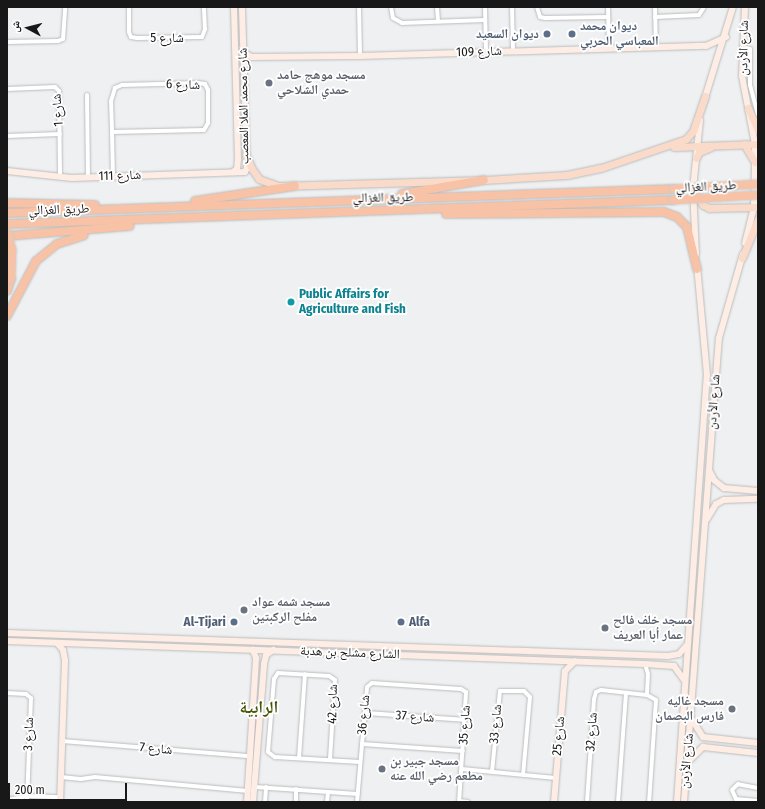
<!DOCTYPE html>
<meta charset="utf-8">
<style>
body{margin:0}
#map{position:relative;width:765px;height:809px;overflow:hidden;background:#eff0f1;font-family:"Fira Sans Condensed","Noto Naskh Arabic",sans-serif}
div>[style]{position:absolute}
.roads{filter:drop-shadow(0 0 1px #bbbcbd) drop-shadow(0 0 1px #bbbcbd)}
.street>*{height:4px;margin:-2px;padding:0 2px;transform-origin:2px;border-radius:2px;background:#fff}
.secondary>*{height:6px;margin:-3px;padding:0 3px;transform-origin:3px;border-radius:3px;background:#fdede4}
.primary>*{height:7px;margin:-3.5px;padding:0 3.5px;transform-origin:3.5px;border-radius:3.5px;background:#fadac9}
.highway>*{height:8px;margin:-4px;padding:0 4px;transform-origin:4px;border-radius:4px;background:#f7c2a5}
.bridges{filter:drop-shadow(0 0 1px #ccc) drop-shadow(0 0 1px #ccc)}
.highway-bridge>*{height:8px;margin:-4px;padding:0 4px;transform-origin:4px;border-radius:4px;background:#f7c2a5}
.dots>*{width:11px;height:11px;translate:-50% -50%;box-sizing:border-box;border:2px solid #fff;border-radius:50%}
span{translate:-50% -50%;white-space:nowrap;text-align:center;line-height:1.15;-webkit-text-stroke:3.5px #fff;paint-order:stroke}
.service-label{font-size:13px;color:#4e5e75;font-weight:700}
.left{translate:0 -50%;text-align:left}
.right{translate:-100% -50%;text-align:right}
.street-label{font-size:13px;color:#181819}
.worship-label{font-size:13px;color:#5b616d;font-weight:700}
.culture-label{font-size:13px;color:#0d838f;font-weight:700}
.district-label{font-size:17px;color:#455605;font-weight:700}
.frame{position:absolute;inset:0;border:8px solid #181819;pointer-events:none}
.north{position:absolute;left:8px;top:8px;width:40px;height:40px;-webkit-text-stroke:3px #fff;paint-order:stroke;rotate:277deg;font-size:11px;font-weight:700;line-height:16px;text-align:center;color:#181819}
.north::after{content:'';display:block;margin:auto;width:14px;height:18px;background:#181819;clip-path:polygon(50% 0,100% 100%,50% 72%,0 100%)}
.scale{position:absolute;left:8px;top:783px;width:119px;height:18px;box-sizing:border-box;border:2px solid #181819;border-top:0;padding-left:5px;font-size:12px;line-height:14px;white-space:nowrap;color:#181819;-webkit-text-stroke:3px #fff;paint-order:stroke}
</style>
<div id="map">
<div class="roads">
<div class="street">
<i style="left:129px;top:7px;width:25px;rotate:90deg"></i>
<i style="left:129px;top:32px;width:5px;rotate:68deg"></i>
<i style="left:131px;top:37px;width:6px;rotate:9deg"></i>
<i style="left:137px;top:38px;width:65px;rotate:-0.9deg"></i>
<i style="left:202px;top:37px;width:9px;rotate:-69deg"></i>
<i style="left:205px;top:29px;width:22px;rotate:-93deg"></i>
<i style="left:359px;top:7px;width:49px;rotate:88.8deg"></i>
<i style="left:391px;top:7px;width:11px;rotate:80deg"></i>
<i style="left:393px;top:18px;width:10px;rotate:29deg"></i>
<i style="left:402px;top:23px;width:83px;rotate:-2.1deg"></i>
<i style="left:437px;top:7px;width:14px;rotate:86deg"></i>
<i style="left:485px;top:7px;width:44px;rotate:88.7deg"></i>
<i style="left:512px;top:7px;width:43px;rotate:88.7deg"></i>
<i style="left:537px;top:7px;width:10px;rotate:73deg"></i>
<i style="left:540px;top:17px;width:5px;rotate:11deg"></i>
<i style="left:545px;top:18px;width:63px;rotate:-0.9deg"></i>
<i style="left:608px;top:7px;width:41px;rotate:88.6deg"></i>
<i style="left:655px;top:7px;width:40px;rotate:88.6deg"></i>
<i style="left:655px;top:17px;width:44px;rotate:-2.6deg"></i>
<i style="left:699px;top:15px;width:9px;rotate:-58deg"></i>
<i style="left:7px;top:42px;width:51px;rotate:-1.1deg"></i>
<i style="left:58px;top:41px;width:5px;rotate:-22deg"></i>
<i style="left:63px;top:39px;width:32px;rotate:-86deg"></i>
<i style="left:742px;top:47px;width:8px;rotate:14deg"></i>
<i style="left:750px;top:49px;width:36px;rotate:90deg"></i>
<i style="left:750px;top:85px;width:30px;rotate:75deg"></i>
<i style="left:7px;top:89px;width:48px;rotate:-2.4deg"></i>
<i style="left:55px;top:87px;width:6px;rotate:45deg"></i>
<i style="left:59px;top:91px;width:85px;rotate:89.3deg"></i>
<i style="left:87px;top:95px;width:82px;rotate:89.3deg"></i>
<i style="left:112px;top:132px;width:92px;rotate:-1.2deg"></i>
<i style="left:204px;top:130px;width:8px;rotate:-60deg"></i>
<i style="left:208px;top:123px;width:33px;rotate:-90deg"></i>
<i style="left:208px;top:90px;width:7px;rotate:-117deg"></i>
<i style="left:205px;top:84px;width:7px;rotate:-172deg"></i>
<i style="left:198px;top:83px;width:76px;rotate:178.5deg"></i>
<i style="left:122px;top:85px;width:8px;rotate:157deg"></i>
<i style="left:115px;top:88px;width:14px;rotate:107deg"></i>
<i style="left:111px;top:101px;width:31px;rotate:88deg"></i>
<i style="left:112px;top:132px;width:43px;rotate:88.7deg"></i>
<i style="left:7px;top:136px;width:53px;rotate:-2.2deg"></i>
<i style="left:645px;top:664px;width:10px;rotate:73deg"></i>
<i style="left:648px;top:674px;width:21px;rotate:93deg"></i>
<i style="left:7px;top:693px;width:19px;rotate:3deg"></i>
<i style="left:26px;top:694px;width:6px;rotate:39deg"></i>
<i style="left:31px;top:698px;width:104px;rotate:92.2deg"></i>
<i style="left:365px;top:713px;width:100px;rotate:4deg"></i>
<i style="left:62px;top:741px;width:189px;rotate:4.6deg"></i>
<i style="left:362px;top:744px;width:101px;rotate:4deg"></i>
<i style="left:299px;top:758px;width:84px;rotate:-85.9deg"></i>
<i style="left:330px;top:759px;width:79px;rotate:-86.4deg"></i>
<i style="left:335px;top:680px;width:7px;rotate:-146deg"></i>
<i style="left:329px;top:676px;width:51px;rotate:-176.6deg"></i>
<i style="left:278px;top:673px;width:7px;rotate:124deg"></i>
<i style="left:274px;top:679px;width:73px;rotate:94.7deg"></i>
<i style="left:268px;top:752px;width:9px;rotate:36deg"></i>
<i style="left:275px;top:757px;width:85px;rotate:3.4deg"></i>
<i style="left:462px;top:769px;width:94px;rotate:5.5deg"></i>
<i style="left:492px;top:772px;width:81px;rotate:-84.4deg"></i>
<i style="left:500px;top:691px;width:24px"></i>
<i style="left:524px;top:691px;width:8px;rotate:45deg"></i>
<i style="left:530px;top:697px;width:78px;rotate:95.1deg"></i>
<i style="left:61px;top:777px;width:20px;rotate:6deg"></i>
<i style="left:81px;top:779px;width:14px;rotate:-8deg"></i>
<i style="left:95px;top:777px;width:154px;rotate:5.2deg"></i>
<i style="left:255px;top:787px;width:103px;rotate:3.9deg"></i>
<i style="left:758px;top:788px;width:20px;rotate:-169deg"></i>
<i style="left:738px;top:784px;width:8px;rotate:135deg"></i>
<i style="left:732px;top:790px;width:10px;rotate:66deg"></i>
<i style="left:736px;top:799px;width:22px;rotate:5deg"></i>
<i style="left:7px;top:800px;width:20px;rotate:-11deg"></i>
<i style="left:27px;top:796px;width:33px;rotate:2deg"></i>
<i style="left:459px;top:801px;width:9px;rotate:6deg"></i>
<i style="left:265px;top:802px;width:15px;rotate:-86deg"></i>
<i style="left:296px;top:802px;width:13px;rotate:-90deg"></i>
<i style="left:327px;top:802px;width:10px;rotate:-84deg"></i>
<i style="left:357px;top:802px;width:115px;rotate:-85deg"></i>
<i style="left:367px;top:687px;width:6px;rotate:-39deg"></i>
<i style="left:372px;top:683px;width:89px;rotate:3.9deg"></i>
<i style="left:461px;top:689px;width:6px;rotate:31deg"></i>
<i style="left:466px;top:692px;width:110px;rotate:93.6deg"></i>
<i style="left:587px;top:802px;width:103px;rotate:-86.1deg"></i>
<i style="left:594px;top:699px;width:7px;rotate:-74deg"></i>
<i style="left:596px;top:692px;width:5px;rotate:-22deg"></i>
<i style="left:601px;top:690px;width:46px;rotate:6.2deg"></i>
<i style="left:647px;top:695px;width:10px;rotate:29deg"></i>
<i style="left:656px;top:700px;width:102px;rotate:93.9deg"></i>
<i style="left:618px;top:802px;width:109px;rotate:-85.8deg"></i>
</div>
<div class="secondary">
<i style="left:745px;top:7px;width:69px;rotate:92.5deg"></i>
<i style="left:742px;top:76px;width:69px;rotate:79.2deg"></i>
<i style="left:755px;top:144px;width:18px;rotate:90deg"></i>
<i style="left:755px;top:162px;width:45px;rotate:91.3deg"></i>
<i style="left:754px;top:207px;width:37px;rotate:104deg"></i>
<i style="left:244px;top:53px;width:9px;rotate:27deg"></i>
<i style="left:252px;top:57px;width:108px;rotate:-0.5deg"></i>
<i style="left:360px;top:56px;width:346px;rotate:-1.7deg"></i>
<i style="left:706px;top:46px;width:22px;rotate:-24deg"></i>
<i style="left:704px;top:101px;width:98px;rotate:-72.9deg"></i>
<i style="left:7px;top:171px;width:65px;rotate:6.1deg"></i>
<i style="left:72px;top:178px;width:173px;rotate:-2deg"></i>
<i style="left:245px;top:172px;width:4px;rotate:-63deg"></i>
<i style="left:247px;top:168px;width:161px;rotate:-91.8deg"></i>
<i style="left:233px;top:172px;width:5px;rotate:-37deg"></i>
<i style="left:237px;top:169px;width:9px;rotate:-84deg"></i>
<i style="left:238px;top:160px;width:153px;rotate:-91.5deg"></i>
<i style="left:696px;top:254px;width:65px;rotate:-92.6deg"></i>
<i style="left:693px;top:189px;width:69px;rotate:-84.2deg"></i>
<i style="left:709px;top:470px;width:11px;rotate:63deg"></i>
<i style="left:714px;top:480px;width:13px;rotate:39deg"></i>
<i style="left:724px;top:488px;width:34px;rotate:5deg"></i>
<i style="left:707px;top:519px;width:17px;rotate:-59deg"></i>
<i style="left:716px;top:504px;width:9px;rotate:-27deg"></i>
<i style="left:724px;top:500px;width:34px;rotate:-2deg"></i>
<i style="left:7px;top:633px;width:661px;rotate:1.99deg"></i>
<i style="left:668px;top:656px;width:11px;rotate:-10deg"></i>
<i style="left:679px;top:654px;width:13px;rotate:-48deg"></i>
<i style="left:7px;top:641px;width:638px;rotate:2.06deg"></i>
<i style="left:645px;top:664px;width:29px;rotate:4deg"></i>
<i style="left:674px;top:666px;width:17px;rotate:54deg"></i>
<i style="left:58px;top:644px;width:8px;rotate:50deg"></i>
<i style="left:63px;top:650px;width:10px;rotate:79deg"></i>
<i style="left:65px;top:660px;width:142px;rotate:92deg"></i>
<i style="left:691px;top:718px;width:22px;rotate:58deg"></i>
<i style="left:703px;top:737px;width:55px;rotate:6.2deg"></i>
<i style="left:687px;top:763px;width:23px;rotate:-45deg"></i>
<i style="left:703px;top:747px;width:55px;rotate:6.2deg"></i>
<i style="left:247px;top:802px;width:144px;rotate:-86.4deg"></i>
<i style="left:256px;top:658px;width:9px;rotate:-111deg"></i>
<i style="left:253px;top:802px;width:138px;rotate:-85.4deg"></i>
<i style="left:264px;top:664px;width:9px;rotate:-77deg"></i>
<i style="left:266px;top:655px;width:9px;rotate:-36deg"></i>
<i style="left:554px;top:802px;width:131px;rotate:-85.2deg"></i>
<i style="left:565px;top:671px;width:14px;rotate:-45deg"></i>
<i style="left:677px;top:802px;width:428px;rotate:-86deg"></i>
<i style="left:707px;top:375px;width:110px;rotate:-95.2deg"></i>
<i style="left:684px;top:802px;width:465px;rotate:-85.7deg"></i>
<i style="left:719px;top:338px;width:87px;rotate:-74.1deg"></i>
</div>
<div class="primary">
<i style="left:748px;top:108px;width:24px;rotate:66deg"></i>
<i style="left:744px;top:144px;width:21px;rotate:59deg"></i>
<i style="left:674px;top:147px;width:84px;rotate:-2deg"></i>
<i style="left:246px;top:155px;width:15px;rotate:67deg"></i>
<i style="left:252px;top:169px;width:12px;rotate:55deg"></i>
<i style="left:259px;top:179px;width:20px;rotate:20deg"></i>
<i style="left:278px;top:186px;width:206px;rotate:-1.7deg"></i>
<i style="left:484px;top:180px;width:83px;rotate:-3.4deg"></i>
<i style="left:567px;top:175px;width:35px;rotate:-12deg"></i>
<i style="left:601px;top:168px;width:90px;rotate:-18.8deg"></i>
<i style="left:686px;top:139px;width:11px;rotate:-49deg"></i>
<i style="left:693px;top:131px;width:37px;rotate:-71deg"></i>
<i style="left:696px;top:158px;width:7px;rotate:-63deg"></i>
<i style="left:699px;top:152px;width:13px;rotate:-23deg"></i>
<i style="left:693px;top:189px;width:19px;rotate:58deg"></i>
<i style="left:703px;top:205px;width:7px;rotate:27deg"></i>
<i style="left:709px;top:208px;width:49px;rotate:-1.2deg"></i>
<i style="left:742px;top:258px;width:42px;rotate:-67.7deg"></i>
</div>
<div class="highway">
<i style="left:402px;top:194px;width:83px;rotate:-9.7deg"></i>
<i style="left:195px;top:201px;width:101px;rotate:-8.5deg"></i>
<i style="left:7px;top:203px;width:88px;rotate:1.3deg"></i>
<i style="left:7px;top:213px;width:667px;rotate:-2.06deg"></i>
<i style="left:446px;top:214px;width:218px;rotate:-0.5deg"></i>
<i style="left:664px;top:212px;width:14px;rotate:21deg"></i>
<i style="left:677px;top:217px;width:14px;rotate:45deg"></i>
<i style="left:687px;top:227px;width:43px;rotate:76.6deg"></i>
<i style="left:7px;top:224px;width:667px;rotate:-2.06deg"></i>
<i style="left:7px;top:236px;width:123px;rotate:-4.6deg"></i>
<i style="left:7px;top:291px;width:13px;rotate:-72deg"></i>
<i style="left:7px;top:316px;width:62px;rotate:-62.2deg"></i>
<i style="left:36px;top:261px;width:27px;rotate:-39deg"></i>
<i style="left:57px;top:244px;width:28px;rotate:-18deg"></i>
</div>
</div>
<div class="bridges">
<div class="highway-bridge">
<i style="left:674px;top:189px;width:84px;rotate:-3.4deg"></i>
<i style="left:674px;top:200px;width:84px;rotate:-3.4deg"></i>
<i style="left:7px;top:232px;width:19px;rotate:74deg"></i>
<i style="left:12px;top:250px;width:29px;rotate:92deg"></i>
</div>
</div>
<div class="dots">
<i style="left:547px;top:34px;background:#5c6f8a"></i>
<i style="left:572px;top:34px;background:#5c6f8a"></i>
<i style="left:269px;top:83px;background:#6b7280"></i>
<i style="left:291px;top:302px;background:#0f9aa8"></i>
<i style="left:244px;top:610px;background:#6b7280"></i>
<i style="left:234px;top:622px;background:#5c6f8a"></i>
<i style="left:401px;top:622px;background:#5c6f8a"></i>
<i style="left:605px;top:628px;background:#6b7280"></i>
<i style="left:732px;top:709px;background:#6b7280"></i>
<i style="left:382px;top:769px;background:#6b7280"></i>
</div>
<div class="service-label">
<span class="left" style="left:580px;top:34px">ديوان محمد<br>المعباسي الحربي</span>
<span class="right" style="left:539px;top:34px">ديوان السعيد</span>
<span class="right" style="left:226px;top:622px">Al-Tijari</span>
<span class="left" style="left:409px;top:622px">Alfa</span>
</div>
<div class="street-label">
<span style="left:167px;top:38px">شارع 5</span>
<span style="left:744px;top:48px;rotate:-89deg">شارع الأردن</span>
<span style="left:479px;top:52px;rotate:-2deg">شارع 109</span>
<span style="left:183px;top:85px;rotate:2deg">شارع 6</span>
<span style="left:244px;top:106px;rotate:-91deg">شارع محمد الملا المعصب</span>
<span style="left:58px;top:110px;rotate:-94deg">شارع 1</span>
<span style="left:120px;top:176px;rotate:-2deg">شارع 111</span>
<span style="left:706px;top:187px;rotate:-3deg">طريق الغزالي</span>
<span style="left:383px;top:198px;rotate:-1deg">طريق الغزالي</span>
<span style="left:59px;top:210px;rotate:-2deg">طريق الغزالي</span>
<span style="left:714px;top:402px;rotate:-86deg">شارع الأردن</span>
<span style="left:350px;top:653px;rotate:2deg">الشارع مشلح بن هدبة</span>
<span style="left:333px;top:704px;rotate:-89deg">شارع 42</span>
<span style="left:364px;top:715px;rotate:-85deg">شارع 36</span>
<span style="left:415px;top:717px;rotate:4deg">شارع 37</span>
<span style="left:496px;top:724px;rotate:-85deg">شارع 33</span>
<span style="left:465px;top:725px;rotate:-86deg">شارع 35</span>
<span style="left:592px;top:732px;rotate:-86deg">شارع 32</span>
<span style="left:29px;top:734px;rotate:-88deg">شارع 3</span>
<span style="left:559px;top:736px;rotate:-85deg">شارع 25</span>
<span style="left:156px;top:749px;rotate:5deg">شارع 7</span>
<span style="left:687px;top:761px;rotate:-85deg">شارع الأردن</span>
</div>
<div class="worship-label">
<span class="left" style="left:277px;top:83px">مسجد موهج حامد<br>حمدي الشلاحي</span>
<span class="left" style="left:252px;top:610px">مسجد شمه عواد<br>مفلح الركبتين</span>
<span class="left" style="left:613px;top:628px">مسجد خلف فالح<br>عمار أبا العريف</span>
<span class="right" style="left:724px;top:709px">مسجد غاليه<br>فارس البصمان</span>
<span class="left" style="left:390px;top:769px">مسجد جبير بن<br>مطعم رضي الله عنه</span>
</div>
<div class="culture-label">
<span class="left" style="left:299px;top:302px">Public Affairs for<br>Agriculture and Fish</span>
</div>
<div class="district-label">
<span style="left:259px;top:708px">الرابية</span>
</div>
<div class="frame"></div>
<div class="north">ش</div>
<div class="scale">200 m</div>
</div>
